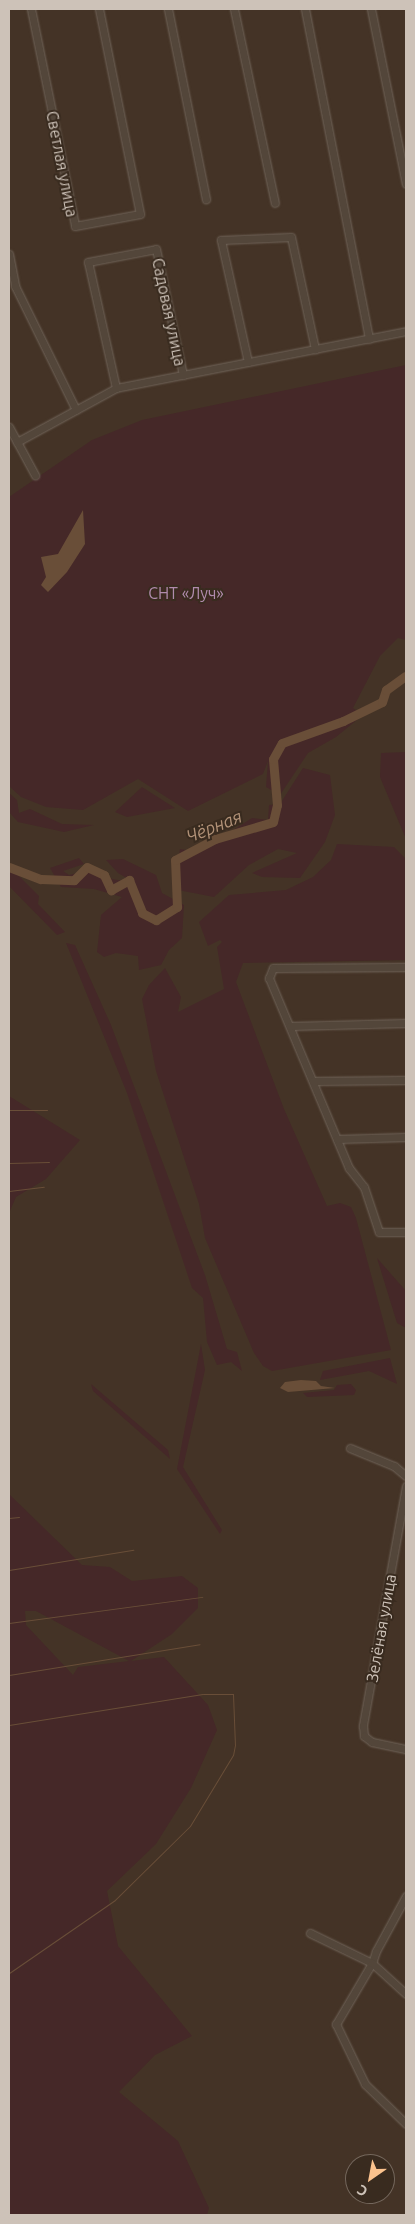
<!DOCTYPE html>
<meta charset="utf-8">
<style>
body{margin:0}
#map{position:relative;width:415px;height:2224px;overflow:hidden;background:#443326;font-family:Ubuntu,sans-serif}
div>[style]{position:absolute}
.green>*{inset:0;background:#452828}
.water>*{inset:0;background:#694e38}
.stream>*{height:1px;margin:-0.5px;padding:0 0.5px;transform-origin:0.5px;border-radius:0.5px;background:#694e38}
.river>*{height:9px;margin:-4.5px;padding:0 4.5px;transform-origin:4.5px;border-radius:4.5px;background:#694e38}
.roads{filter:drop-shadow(0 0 1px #706459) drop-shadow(0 0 1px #706459)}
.minor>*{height:7px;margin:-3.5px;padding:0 3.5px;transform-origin:3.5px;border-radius:3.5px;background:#53463a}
span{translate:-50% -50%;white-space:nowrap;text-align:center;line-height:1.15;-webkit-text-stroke:4px #392b1f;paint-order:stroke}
.street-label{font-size:16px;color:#cdc2b8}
.park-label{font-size:16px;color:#b18bad}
.water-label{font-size:18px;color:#b19177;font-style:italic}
.frame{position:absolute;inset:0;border:10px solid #cdc2b8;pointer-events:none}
.north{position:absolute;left:345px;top:2154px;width:50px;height:50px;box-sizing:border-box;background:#392b1f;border:1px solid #74675c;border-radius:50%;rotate:213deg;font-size:14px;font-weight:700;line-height:20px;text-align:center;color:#cdc2b8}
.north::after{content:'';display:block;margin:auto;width:18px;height:22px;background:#fcc38e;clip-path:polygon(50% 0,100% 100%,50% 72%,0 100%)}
</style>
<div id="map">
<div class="green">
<i style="clip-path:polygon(406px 365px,406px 640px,398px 638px,380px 656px,353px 708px,363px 715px,336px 737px,308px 753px,280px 795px,266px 787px,268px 761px,263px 774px,188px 811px,138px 779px,83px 810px,46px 807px,21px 797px,9px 786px,9px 497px,92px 440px,142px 420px)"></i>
<i style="clip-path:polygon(406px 752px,406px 839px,380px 777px,381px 753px)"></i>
<i style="clip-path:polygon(303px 768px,330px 775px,335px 815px,325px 842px,300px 878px,262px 877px,252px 873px,297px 853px,278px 849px,249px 865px,214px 897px,173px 889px,180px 849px,199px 852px,252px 818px,268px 820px,269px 805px,280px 804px)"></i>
<i style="clip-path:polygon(142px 787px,175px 808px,127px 817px,115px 812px)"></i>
<i style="clip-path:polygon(9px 793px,17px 800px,19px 813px,30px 809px,62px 824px,94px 825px,64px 832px,18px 822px,9px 812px)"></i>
<i style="clip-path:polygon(337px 844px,394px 847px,406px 859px,406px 960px,243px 963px,236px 982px,284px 1109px,327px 1206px,340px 1203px,351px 1207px,356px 1218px,391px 1350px,272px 1371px,263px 1366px,254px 1353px,205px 1238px,199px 1204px,156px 1071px,142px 999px,149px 985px,165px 968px,181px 997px,178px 1012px,224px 989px,217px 947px,222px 942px,220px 940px,208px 946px,199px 922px,229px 895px,286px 890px,313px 877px,331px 860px)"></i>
<i style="clip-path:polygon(79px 858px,84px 864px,63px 871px,69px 875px,97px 868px,112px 879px,135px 883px,118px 873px,106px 860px,123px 859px,156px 875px,162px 893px,184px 905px,182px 938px,169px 950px,161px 965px,139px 970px,138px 956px,116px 953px,104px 957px,97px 952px,101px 915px,122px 897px,94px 889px,61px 887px,50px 868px)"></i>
<i style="clip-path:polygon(9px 866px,39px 896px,38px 904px,65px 932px,57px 935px,9px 886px)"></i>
<i style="clip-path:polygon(66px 943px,75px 945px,111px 1025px,205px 1275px,227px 1349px,237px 1352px,242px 1371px,231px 1362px,217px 1365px,207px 1342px,203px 1298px,192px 1288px,127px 1093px)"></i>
<i style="clip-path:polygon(9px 1096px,80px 1140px,46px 1179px,16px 1197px,9px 1213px)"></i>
<i style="clip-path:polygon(377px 1258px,406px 1291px,406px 1328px,397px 1323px)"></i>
<i style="clip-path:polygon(201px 1344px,205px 1370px,183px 1467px,222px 1530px,220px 1534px,177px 1469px)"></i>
<i style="clip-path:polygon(390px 1358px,397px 1384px,369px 1371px,320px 1380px,323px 1371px)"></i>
<i style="clip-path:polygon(91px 1384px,168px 1450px,170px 1459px,93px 1391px)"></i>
<i style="clip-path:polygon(351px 1384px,356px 1390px,354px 1395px,307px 1397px,303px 1393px,334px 1390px,337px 1385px)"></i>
<i style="clip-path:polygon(evenodd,9px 1494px,82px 1565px,110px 1567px,132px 1581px,182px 1576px,198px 1588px,198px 1608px,172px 1634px,131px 1661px,164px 1657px,208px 1705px,217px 1730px,191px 1788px,156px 1844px,107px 1891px,118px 1946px,192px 2036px,155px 2055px,119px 2092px,178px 2141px,209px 2208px,207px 2215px,9px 2215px,9px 1494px,25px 1611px,36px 1611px,129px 1661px,78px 1667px,73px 1675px,26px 1625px,25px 1611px)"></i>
</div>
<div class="water">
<i style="clip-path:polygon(83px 510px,85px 544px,67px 572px,48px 592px,41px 585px,46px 577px,41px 557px,58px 554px)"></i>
<i style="clip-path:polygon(301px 1380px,316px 1381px,321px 1386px,335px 1388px,288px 1392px,280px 1388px,285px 1382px)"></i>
</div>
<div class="stream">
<i style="left:9px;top:1110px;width:38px"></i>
<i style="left:9px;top:1163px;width:40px;rotate:-1.4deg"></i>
<i style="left:9px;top:1191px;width:35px;rotate:-7deg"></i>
<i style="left:9px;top:1518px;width:10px;rotate:-6deg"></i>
<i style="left:9px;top:1570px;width:126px;rotate:-9.2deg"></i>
<i style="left:9px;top:1623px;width:195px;rotate:-7.7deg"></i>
<i style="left:9px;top:1675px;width:193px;rotate:-9.2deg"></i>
<i style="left:9px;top:1725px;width:196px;rotate:-9.1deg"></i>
<i style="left:203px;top:1694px;width:30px"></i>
<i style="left:233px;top:1694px;width:51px;rotate:87.8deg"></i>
<i style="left:235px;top:1745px;width:10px;rotate:101deg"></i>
<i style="left:233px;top:1755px;width:83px;rotate:121.2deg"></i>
<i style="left:190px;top:1826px;width:105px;rotate:135.4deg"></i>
<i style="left:115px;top:1900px;width:129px;rotate:145.4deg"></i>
</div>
<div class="river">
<i style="left:9px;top:867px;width:34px;rotate:21deg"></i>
<i style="left:41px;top:879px;width:33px;rotate:2deg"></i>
<i style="left:74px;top:880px;width:18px;rotate:-45deg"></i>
<i style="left:87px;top:867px;width:19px;rotate:25deg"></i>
<i style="left:104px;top:875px;width:17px;rotate:65deg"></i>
<i style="left:111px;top:890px;width:21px;rotate:-29deg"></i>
<i style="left:129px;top:880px;width:35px;rotate:68deg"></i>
<i style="left:142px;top:913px;width:16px;rotate:27deg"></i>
<i style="left:156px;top:920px;width:25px;rotate:-32deg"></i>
<i style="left:177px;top:907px;width:47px;rotate:-92.4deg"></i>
<i style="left:175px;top:860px;width:45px;rotate:-27.7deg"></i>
<i style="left:215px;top:839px;width:60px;rotate:-16.3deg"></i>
<i style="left:273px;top:822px;width:17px;rotate:-77deg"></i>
<i style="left:277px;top:805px;width:46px;rotate:-95deg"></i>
<i style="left:273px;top:759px;width:18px;rotate:-61deg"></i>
<i style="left:282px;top:743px;width:65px;rotate:-19.8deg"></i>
<i style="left:343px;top:721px;width:43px;rotate:-26deg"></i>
<i style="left:382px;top:702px;width:13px;rotate:-72deg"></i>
<i style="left:386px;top:690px;width:24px;rotate:-36deg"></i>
</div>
<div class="roads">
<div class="minor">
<i style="left:31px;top:9px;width:221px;rotate:78.5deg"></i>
<i style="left:75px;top:226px;width:66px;rotate:-10.5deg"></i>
<i style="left:140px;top:214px;width:209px;rotate:-101.3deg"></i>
<i style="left:168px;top:9px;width:194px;rotate:78.7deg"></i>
<i style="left:234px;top:9px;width:198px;rotate:78.1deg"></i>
<i style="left:305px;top:9px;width:336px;rotate:79deg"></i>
<i style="left:371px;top:9px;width:178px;rotate:78.7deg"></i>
<i style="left:9px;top:254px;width:33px;rotate:79deg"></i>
<i style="left:15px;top:286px;width:138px;rotate:63.8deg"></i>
<i style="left:248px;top:362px;width:125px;rotate:-102.5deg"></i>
<i style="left:221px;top:240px;width:70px;rotate:-2.5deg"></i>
<i style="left:291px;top:237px;width:115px;rotate:77.9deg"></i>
<i style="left:116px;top:388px;width:129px;rotate:-102.5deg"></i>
<i style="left:88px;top:262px;width:69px;rotate:-10.8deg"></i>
<i style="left:156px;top:249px;width:129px;rotate:77.9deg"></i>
<i style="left:9px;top:427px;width:55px;rotate:61.6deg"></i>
<i style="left:17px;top:442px;width:113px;rotate:-28.6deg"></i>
<i style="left:116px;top:388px;width:296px;rotate:-11.1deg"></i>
<i style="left:406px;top:967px;width:133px;rotate:179.6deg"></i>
<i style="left:273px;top:968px;width:11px;rotate:112deg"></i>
<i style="left:269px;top:978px;width:206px;rotate:67.2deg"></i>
<i style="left:349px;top:1168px;width:24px;rotate:52deg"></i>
<i style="left:364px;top:1187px;width:47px;rotate:71.6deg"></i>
<i style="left:379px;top:1232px;width:27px"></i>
<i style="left:290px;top:1026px;width:116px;rotate:-1.5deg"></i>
<i style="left:313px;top:1081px;width:93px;rotate:-0.6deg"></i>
<i style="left:337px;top:1139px;width:69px;rotate:-1.7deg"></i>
<i style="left:350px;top:1448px;width:48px;rotate:22.2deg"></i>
<i style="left:394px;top:1466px;width:16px;rotate:40deg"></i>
<i style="left:406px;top:1486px;width:244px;rotate:100.2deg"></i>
<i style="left:363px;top:1726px;width:10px;rotate:84deg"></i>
<i style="left:364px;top:1736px;width:10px;rotate:37deg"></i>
<i style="left:372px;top:1742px;width:35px;rotate:12deg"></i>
<i style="left:406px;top:1896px;width:63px;rotate:118.6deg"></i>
<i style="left:376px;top:1951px;width:13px;rotate:108deg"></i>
<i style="left:372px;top:1963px;width:71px;rotate:120.5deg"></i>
<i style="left:336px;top:2024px;width:67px;rotate:64.2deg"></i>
<i style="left:365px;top:2084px;width:57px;rotate:44.3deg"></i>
<i style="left:310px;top:1933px;width:69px;rotate:25.8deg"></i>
<i style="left:372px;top:1963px;width:46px;rotate:42.4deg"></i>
</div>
</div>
<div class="street-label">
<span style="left:62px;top:164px;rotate:79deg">Светлая улица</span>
<span style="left:169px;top:312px;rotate:78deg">Садовая улица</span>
<span style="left:381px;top:1628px;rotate:-80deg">Зелёная улица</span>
</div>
<div class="park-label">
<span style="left:186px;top:593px">СНТ «Луч»</span>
</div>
<div class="water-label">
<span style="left:214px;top:826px;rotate:-22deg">Чёрная</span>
</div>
<div class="frame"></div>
<div class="north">С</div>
</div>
